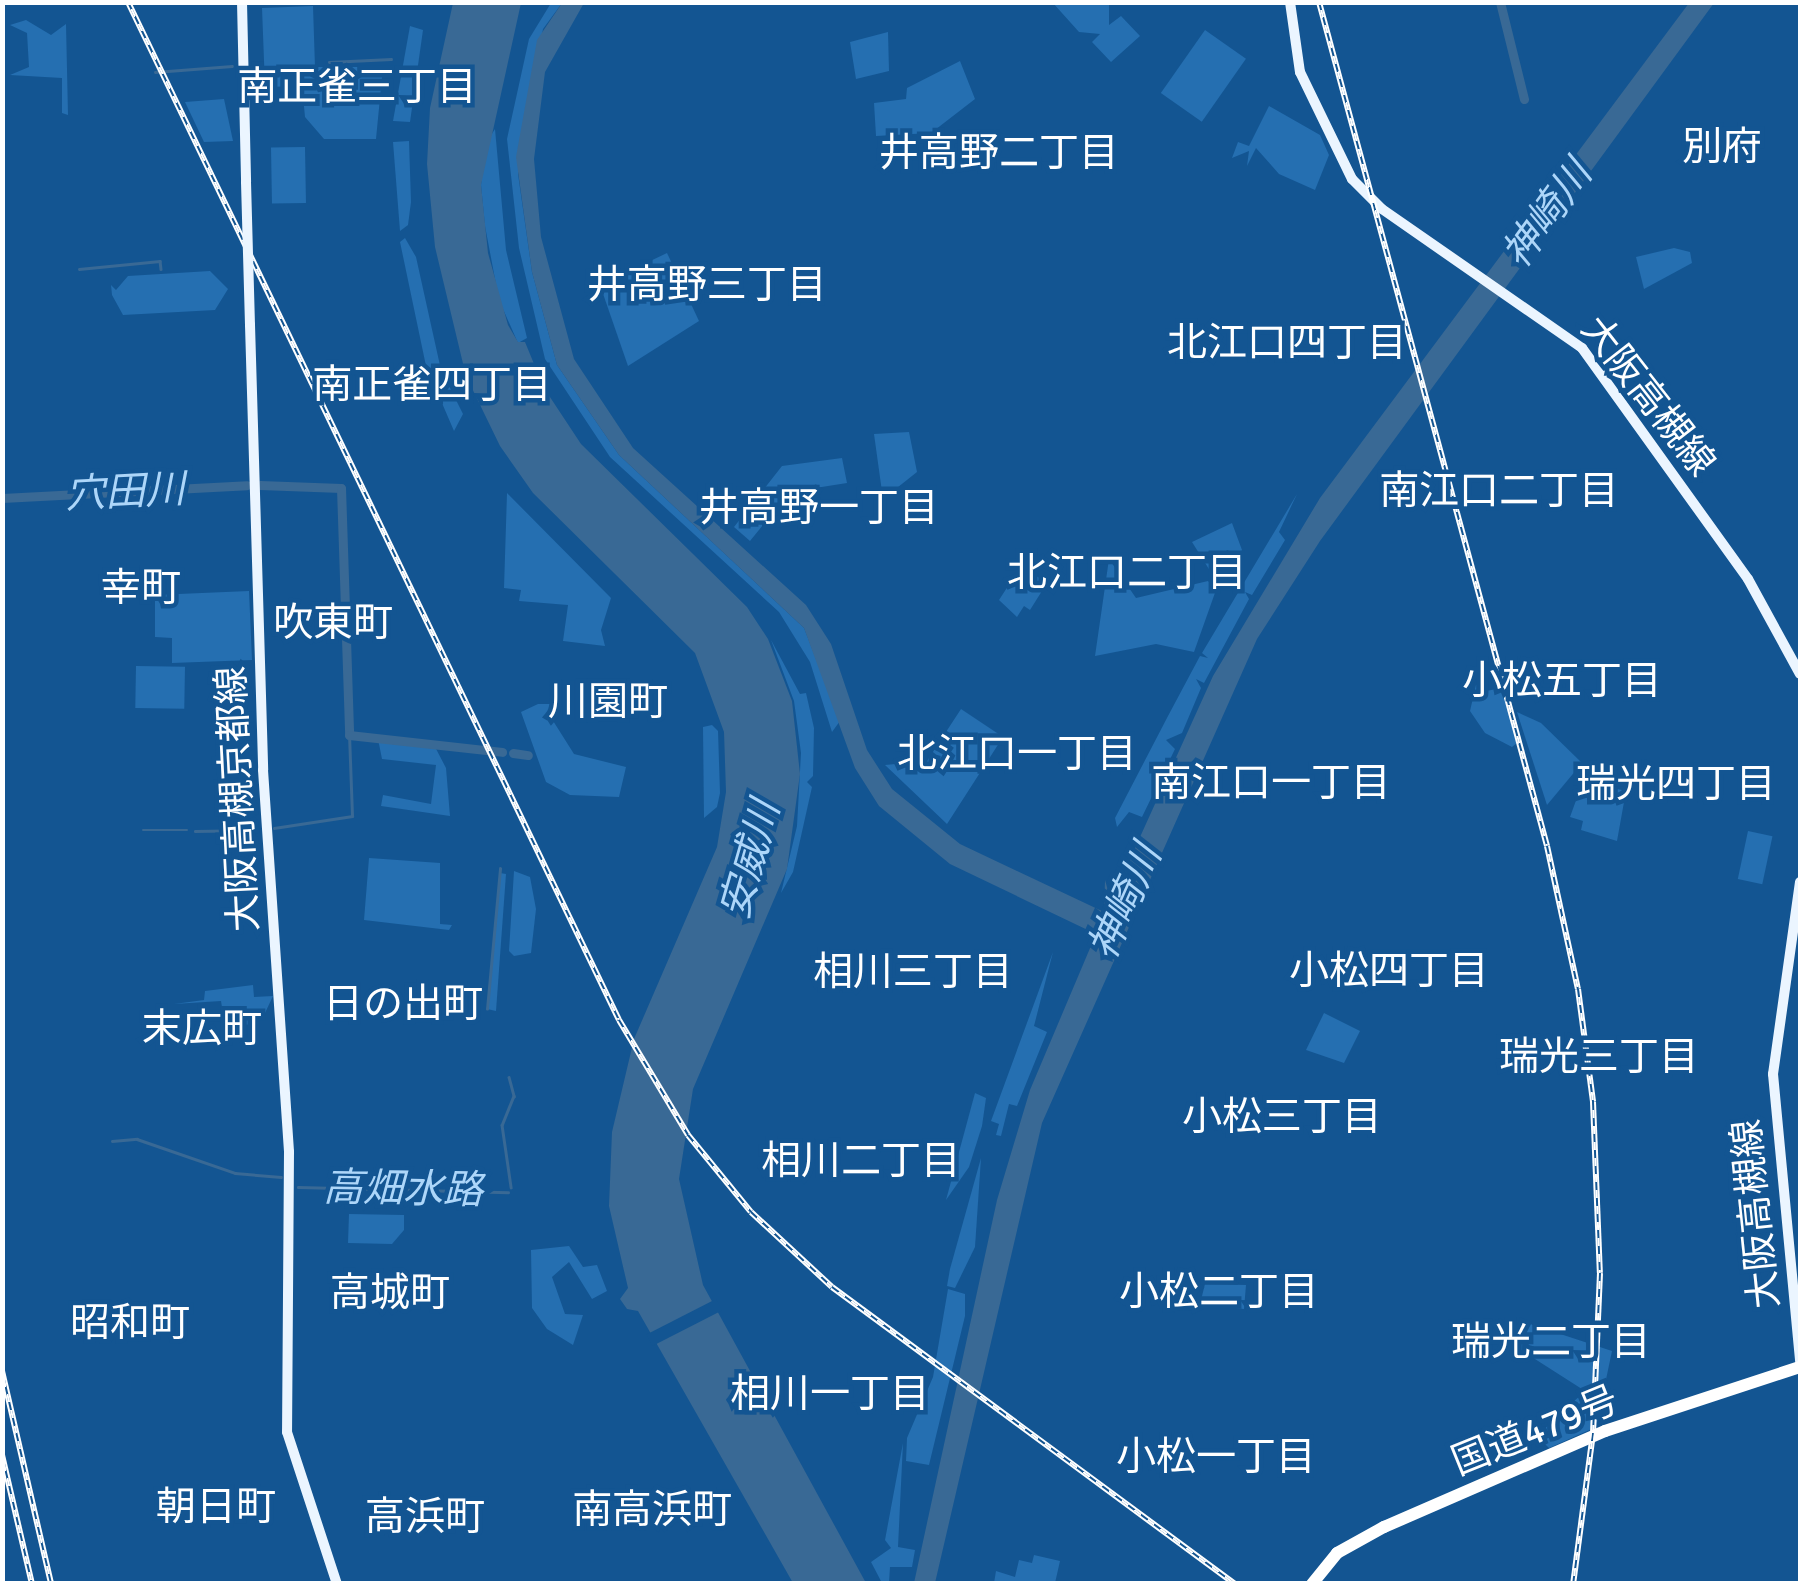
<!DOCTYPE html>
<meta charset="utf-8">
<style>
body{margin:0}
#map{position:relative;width:1803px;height:1586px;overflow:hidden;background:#135592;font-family:Signika,"Noto Sans JP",sans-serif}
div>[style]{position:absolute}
.green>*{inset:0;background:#256fb1;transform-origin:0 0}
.water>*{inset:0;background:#396995}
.pier>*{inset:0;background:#135592;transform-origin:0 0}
.stream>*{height:2.5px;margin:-1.25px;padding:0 1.25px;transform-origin:1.25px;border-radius:1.25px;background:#396995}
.river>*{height:9px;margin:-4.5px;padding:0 4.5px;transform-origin:4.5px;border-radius:4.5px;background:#396995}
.primary>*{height:10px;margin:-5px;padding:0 5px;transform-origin:5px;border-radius:5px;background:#ebf5ff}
.highway>*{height:12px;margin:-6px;padding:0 6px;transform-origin:6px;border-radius:6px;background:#fff}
.rail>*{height:6px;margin-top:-3px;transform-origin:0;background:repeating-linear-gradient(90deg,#135592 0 8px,#fff 0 16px);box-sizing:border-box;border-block:2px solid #fff}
.primary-bridge>*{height:10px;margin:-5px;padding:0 5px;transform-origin:5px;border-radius:5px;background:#ebf5ff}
span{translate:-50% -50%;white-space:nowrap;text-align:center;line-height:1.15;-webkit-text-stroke:9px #135592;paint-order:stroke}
.street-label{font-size:38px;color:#fff}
.neighbourhood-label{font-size:40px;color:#fff}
.water-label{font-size:40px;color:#add6f9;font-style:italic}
.frame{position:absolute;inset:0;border:5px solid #fff;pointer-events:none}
</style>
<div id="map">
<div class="green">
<i style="clip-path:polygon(551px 3px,562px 3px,543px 29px,518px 174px,532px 272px,557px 365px,619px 455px,804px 628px,840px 721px,832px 732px,810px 662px,779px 612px,610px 457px,545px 359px,519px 248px,507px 139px,529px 39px)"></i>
<i style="clip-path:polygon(1053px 3px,1109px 3px,1109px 25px,1121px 16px,1140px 36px,1111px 62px,1092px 42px,1100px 34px,1079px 32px)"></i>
<i style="clip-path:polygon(313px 6px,315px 67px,383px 67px,376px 139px,324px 139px,305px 117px,302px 86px,265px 87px,262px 8px)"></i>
<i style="clip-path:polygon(26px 20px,51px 35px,66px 24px,68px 115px,62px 113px,62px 78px,10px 75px,29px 67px,27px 33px,10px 25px)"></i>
<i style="clip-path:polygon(410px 26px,423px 30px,410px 122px,393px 121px)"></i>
<i style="left:1205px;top:30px;width:50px;height:77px;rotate:35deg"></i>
<i style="clip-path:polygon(888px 32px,889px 71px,856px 79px,850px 42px)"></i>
<i style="clip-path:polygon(960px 61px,975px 99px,931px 133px,876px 136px,874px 103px,906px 99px,907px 88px)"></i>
<i style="clip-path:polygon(224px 99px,233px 141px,204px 142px,185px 102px)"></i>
<i style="clip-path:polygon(1269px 106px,1320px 135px,1329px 155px,1315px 190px,1279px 174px,1256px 148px,1247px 166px,1249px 151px,1232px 158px,1238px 142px,1249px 146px)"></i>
<i style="clip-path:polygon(495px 129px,506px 250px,527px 338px,518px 343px,499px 300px,485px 226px,481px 185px,486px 143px)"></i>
<i style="clip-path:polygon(409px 141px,411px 202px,408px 225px,400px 231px,393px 142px)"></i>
<i style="left:305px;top:147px;width:56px;height:34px;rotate:89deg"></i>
<i style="clip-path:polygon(405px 238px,416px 257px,441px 370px,463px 414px,454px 431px,426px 366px,400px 242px)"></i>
<i style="clip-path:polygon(1674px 248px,1690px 252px,1692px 263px,1644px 289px,1636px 257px)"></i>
<i style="clip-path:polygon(667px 253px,699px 321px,628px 366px,600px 285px)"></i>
<i style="clip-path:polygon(210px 271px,228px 289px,215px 310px,123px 315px,112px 295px,111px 285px,116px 290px,128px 276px)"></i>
<i style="clip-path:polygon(909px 432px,917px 472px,883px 499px,874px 434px)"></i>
<i style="clip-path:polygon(842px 458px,847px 483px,790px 492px,750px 541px,734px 527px,782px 466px)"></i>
<i style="clip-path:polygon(507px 493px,611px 598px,601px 630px,605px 646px,563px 641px,568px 605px,519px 601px,521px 590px,504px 588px)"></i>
<i style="clip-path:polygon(1297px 494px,1279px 532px,1285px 540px,1252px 595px,1245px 592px,1249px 599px,1204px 683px,1196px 679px,1201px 688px,1182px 733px,1166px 740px,1175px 749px,1142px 817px,1129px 812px,1117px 827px,1115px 818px,1168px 716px,1200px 656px,1208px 658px,1202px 653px)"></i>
<i style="clip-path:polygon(1232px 523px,1242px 550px,1239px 556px,1227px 550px,1212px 574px,1192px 542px)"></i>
<i style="clip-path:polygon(1109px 559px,1136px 598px,1208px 581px,1216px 590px,1194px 652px,1156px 644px,1095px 656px)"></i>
<i style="clip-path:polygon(1021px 566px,1047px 583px,1030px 610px,1024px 606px,1017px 617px,999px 600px)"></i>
<i style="clip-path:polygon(249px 591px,252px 660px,172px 663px,172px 638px,155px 637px,155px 595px)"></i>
<i style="clip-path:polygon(771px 640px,800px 694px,806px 693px,814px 728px,813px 776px,807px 782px,812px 787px,793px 872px,781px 893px,797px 826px,801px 753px,794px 701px)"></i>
<i style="left:136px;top:666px;width:49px;height:42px;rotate:1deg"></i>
<i style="clip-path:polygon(1484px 684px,1486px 691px,1502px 688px,1517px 743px,1512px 747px,1485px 733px,1470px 711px,1476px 685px)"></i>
<i style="clip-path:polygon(538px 704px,556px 704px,550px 716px,574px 754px,626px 767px,619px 797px,570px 795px,546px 782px,521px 712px)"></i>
<i style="clip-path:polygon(961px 709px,1003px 737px,947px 824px,885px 765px,927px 761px)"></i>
<i style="clip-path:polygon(1517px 712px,1541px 723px,1582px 763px,1547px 805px)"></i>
<i style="clip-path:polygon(712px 725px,718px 731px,720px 793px,717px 807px,704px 818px,703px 727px)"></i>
<i style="clip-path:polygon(378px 739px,433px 743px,446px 768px,450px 816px,381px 806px,383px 795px,431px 804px,436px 765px,382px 759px)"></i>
<i style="clip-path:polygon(1583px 781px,1626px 791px,1617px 841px,1581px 830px,1583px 821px,1570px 817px)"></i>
<i style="left:1748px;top:831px;width:25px;height:49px;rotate:12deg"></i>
<i style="clip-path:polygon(369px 858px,440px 863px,440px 924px,452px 925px,449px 930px,364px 920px)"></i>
<i style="clip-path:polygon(514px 871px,530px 877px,536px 909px,531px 953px,514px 956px,509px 951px)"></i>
<i style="clip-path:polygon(500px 873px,506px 874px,496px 1011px,487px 1009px)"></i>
<i style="clip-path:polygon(1053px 952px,1034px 1026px,1047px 1032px,1017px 1106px,1009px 1104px,1001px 1136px,996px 1135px,999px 1124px,991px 1121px)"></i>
<i style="clip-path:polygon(253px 985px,254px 997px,273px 996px,265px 1013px,256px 1014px,256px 1024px,225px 1026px,221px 1001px,174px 1004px,204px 1000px,205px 991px)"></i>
<i style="clip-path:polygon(1324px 1013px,1360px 1031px,1344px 1063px,1306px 1050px)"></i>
<i style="clip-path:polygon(975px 1093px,986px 1098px,982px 1126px,969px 1167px,946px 1200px)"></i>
<i style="clip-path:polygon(981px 1158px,975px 1247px,955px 1288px,947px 1286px,950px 1269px)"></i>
<i style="clip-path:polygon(349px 1214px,404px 1215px,404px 1230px,392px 1244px,348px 1243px)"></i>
<i style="clip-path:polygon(569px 1246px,583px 1267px,597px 1265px,607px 1291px,592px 1299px,569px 1262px,552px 1277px,565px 1314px,583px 1315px,573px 1345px,547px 1329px,532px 1308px,531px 1250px)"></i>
<i style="clip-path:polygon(1205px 1284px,1246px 1285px,1244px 1309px,1200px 1304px)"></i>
<i style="clip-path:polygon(948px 1289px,965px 1294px,965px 1316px,929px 1465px,906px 1461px,907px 1438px,933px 1377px)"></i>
<i style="clip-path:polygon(1521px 1321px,1612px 1351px,1596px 1427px,1549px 1448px,1537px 1436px,1585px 1391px,1510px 1343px)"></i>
<i style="clip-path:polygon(903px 1443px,898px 1547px,915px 1550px,912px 1567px,890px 1567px,889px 1583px,882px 1583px,871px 1562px,891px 1548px,885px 1540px)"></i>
<i style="clip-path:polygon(1034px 1555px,1060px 1561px,1055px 1583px,994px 1583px,996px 1571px,1015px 1577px,1019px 1560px,1032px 1563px)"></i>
</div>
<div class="water">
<i style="clip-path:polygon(453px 3px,521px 3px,481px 185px,488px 253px,508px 325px,518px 342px,525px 342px,544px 388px,581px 444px,747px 607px,768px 639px,792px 701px,800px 774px,787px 869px,693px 1089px,679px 1179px,703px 1285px,866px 1583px,793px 1583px,638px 1311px,627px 1309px,620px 1299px,628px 1288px,609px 1206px,612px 1132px,634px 1039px,717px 847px,726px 792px,724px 732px,695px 653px,533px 493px,500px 446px,466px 376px,435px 247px,427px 164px,430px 108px)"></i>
<i style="clip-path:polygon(562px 3px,584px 3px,545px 72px,534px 159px,541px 237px,574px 359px,633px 448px,806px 605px,831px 644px,867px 750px,892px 789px,960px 844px,1104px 912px,1105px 880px,1111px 901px,1213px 676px,1320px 498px,1689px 3px,1714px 3px,1320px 541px,1257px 639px,1042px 1123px,935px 1583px,914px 1583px,997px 1200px,1030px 1090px,1096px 934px,950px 864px,879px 806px,855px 768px,804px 628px,619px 455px,557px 365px,532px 272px,516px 157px,537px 40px)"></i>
</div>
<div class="pier">
<i style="left:716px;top:1299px;width:13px;height:78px;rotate:63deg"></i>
</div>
<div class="stream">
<i style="left:329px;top:62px;width:62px;rotate:-2.8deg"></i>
<i style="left:155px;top:72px;width:77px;rotate:-4.5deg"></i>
<i style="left:79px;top:269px;width:81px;rotate:-5.6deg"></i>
<i style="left:160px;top:261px;width:8px;rotate:83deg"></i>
<i style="left:274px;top:828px;width:79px;rotate:-8.7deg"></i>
<i style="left:352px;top:816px;width:81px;rotate:-92.1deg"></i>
<i style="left:143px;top:830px;width:44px"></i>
<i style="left:195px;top:831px;width:62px;rotate:-0.9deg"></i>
<i style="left:487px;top:1009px;width:141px;rotate:-84.7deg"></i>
<i style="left:509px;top:1077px;width:20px;rotate:75deg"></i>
<i style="left:514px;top:1096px;width:31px;rotate:112deg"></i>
<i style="left:502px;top:1125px;width:63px;rotate:81.7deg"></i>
<i style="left:112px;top:1141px;width:25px;rotate:-5deg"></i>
<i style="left:137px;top:1139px;width:104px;rotate:19.1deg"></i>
<i style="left:235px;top:1173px;width:46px;rotate:5deg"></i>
<i style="left:298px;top:1187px;width:210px;rotate:1.4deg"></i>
</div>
<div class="river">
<i style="left:1500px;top:2px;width:100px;rotate:76.1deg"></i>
<i style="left:260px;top:485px;width:81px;rotate:2.1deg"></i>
<i style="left:341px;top:488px;width:247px;rotate:88.1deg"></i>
<i style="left:349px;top:735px;width:154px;rotate:6.3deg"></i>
<i style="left:2px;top:498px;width:245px;rotate:-3deg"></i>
<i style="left:513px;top:753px;width:15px;rotate:8deg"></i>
</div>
<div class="primary">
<i style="left:242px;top:2px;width:180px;rotate:88.7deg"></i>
<i style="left:1290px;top:2px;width:71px;rotate:81.9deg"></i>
<i style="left:1300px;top:72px;width:119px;rotate:64.1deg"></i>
<i style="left:1352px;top:179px;width:42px;rotate:45deg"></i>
<i style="left:1382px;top:209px;width:244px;rotate:34.8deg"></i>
<i style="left:1582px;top:348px;width:284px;rotate:54.3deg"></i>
<i style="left:1748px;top:579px;width:108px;rotate:61.3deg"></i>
<i style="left:250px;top:325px;width:445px;rotate:88.3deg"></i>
<i style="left:263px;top:770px;width:383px;rotate:86.1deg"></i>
<i style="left:289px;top:1152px;width:280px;rotate:90.4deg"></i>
<i style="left:287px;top:1432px;width:160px;rotate:71.8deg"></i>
<i style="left:1800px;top:882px;width:194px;rotate:98deg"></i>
<i style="left:1773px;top:1074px;width:289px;rotate:84.6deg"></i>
</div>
<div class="highway">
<i style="left:1312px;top:1584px;width:40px;rotate:-51deg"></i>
<i style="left:1337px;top:1553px;width:54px;rotate:-29deg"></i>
<i style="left:1384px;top:1527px;width:241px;rotate:-23.5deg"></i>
<i style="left:1605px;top:1431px;width:205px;rotate:-18.2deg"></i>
</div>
<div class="rail">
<i style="left:128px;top:2px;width:1130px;rotate:64.25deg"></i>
<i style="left:619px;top:1020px;width:134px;rotate:59deg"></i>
<i style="left:688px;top:1135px;width:99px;rotate:50.7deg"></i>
<i style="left:751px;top:1212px;width:110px;rotate:42.8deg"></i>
<i style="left:832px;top:1287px;width:501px;rotate:36.39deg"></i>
<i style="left:1319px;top:2px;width:874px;rotate:74.88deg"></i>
<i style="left:1547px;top:846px;width:146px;rotate:77.8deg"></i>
<i style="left:1578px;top:989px;width:114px;rotate:82.4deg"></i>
<i style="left:1593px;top:1102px;width:171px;rotate:87.7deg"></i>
<i style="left:1600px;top:1273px;width:160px;rotate:92.5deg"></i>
<i style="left:1593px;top:1433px;width:152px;rotate:97.5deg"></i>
<i style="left:2px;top:1371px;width:219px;rotate:77deg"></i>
<i style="left:2px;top:1455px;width:132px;rotate:76.9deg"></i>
</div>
<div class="primary-bridge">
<i style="left:246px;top:182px;width:143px;rotate:88.4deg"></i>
</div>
<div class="street-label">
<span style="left:1648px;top:396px;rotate:52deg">大阪高槻線</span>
<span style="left:238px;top:799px;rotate:-93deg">大阪高槻京都線</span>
<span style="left:1756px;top:1214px;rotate:-96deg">大阪高槻線</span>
<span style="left:1535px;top:1431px;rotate:-22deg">国道479号</span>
</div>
<div class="neighbourhood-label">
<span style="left:357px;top:87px">南正雀三丁目</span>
<span style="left:1722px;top:147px">別府</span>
<span style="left:999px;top:153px">井高野二丁目</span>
<span style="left:707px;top:285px">井高野三丁目</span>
<span style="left:1287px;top:343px">北江口四丁目</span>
<span style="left:432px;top:385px">南正雀四丁目</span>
<span style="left:1499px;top:491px">南江口二丁目</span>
<span style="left:819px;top:508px">井高野一丁目</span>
<span style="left:1127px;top:573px">北江口二丁目</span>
<span style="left:141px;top:588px">幸町</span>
<span style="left:333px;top:623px">吹東町</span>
<span style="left:1562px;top:681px">小松五丁目</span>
<span style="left:608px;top:702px">川園町</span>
<span style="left:1017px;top:754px">北江口一丁目</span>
<span style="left:1271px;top:783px">南江口一丁目</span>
<span style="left:1676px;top:784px">瑞光四丁目</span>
<span style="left:1389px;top:971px">小松四丁目</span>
<span style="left:913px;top:972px">相川三丁目</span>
<span style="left:403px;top:1004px">日の出町</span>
<span style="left:202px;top:1029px">末広町</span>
<span style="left:1599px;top:1057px">瑞光三丁目</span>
<span style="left:1282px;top:1117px">小松三丁目</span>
<span style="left:861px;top:1161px">相川二丁目</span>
<span style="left:1219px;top:1292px">小松二丁目</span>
<span style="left:390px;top:1293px">高城町</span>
<span style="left:130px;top:1323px">昭和町</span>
<span style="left:1551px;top:1342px">瑞光二丁目</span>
<span style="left:830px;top:1394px">相川一丁目</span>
<span style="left:1216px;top:1457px">小松一丁目</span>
<span style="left:216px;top:1507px">朝日町</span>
<span style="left:652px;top:1510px">南高浜町</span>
<span style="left:425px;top:1517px">高浜町</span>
</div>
<div class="water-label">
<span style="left:1547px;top:214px;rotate:-54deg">神崎川</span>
<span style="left:125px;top:492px;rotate:-3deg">穴田川</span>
<span style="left:750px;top:860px;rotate:-74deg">安威川</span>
<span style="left:1125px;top:902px;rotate:-66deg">神崎川</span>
<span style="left:403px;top:1189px;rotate:1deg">高畑水路</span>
</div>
<div class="frame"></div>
</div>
